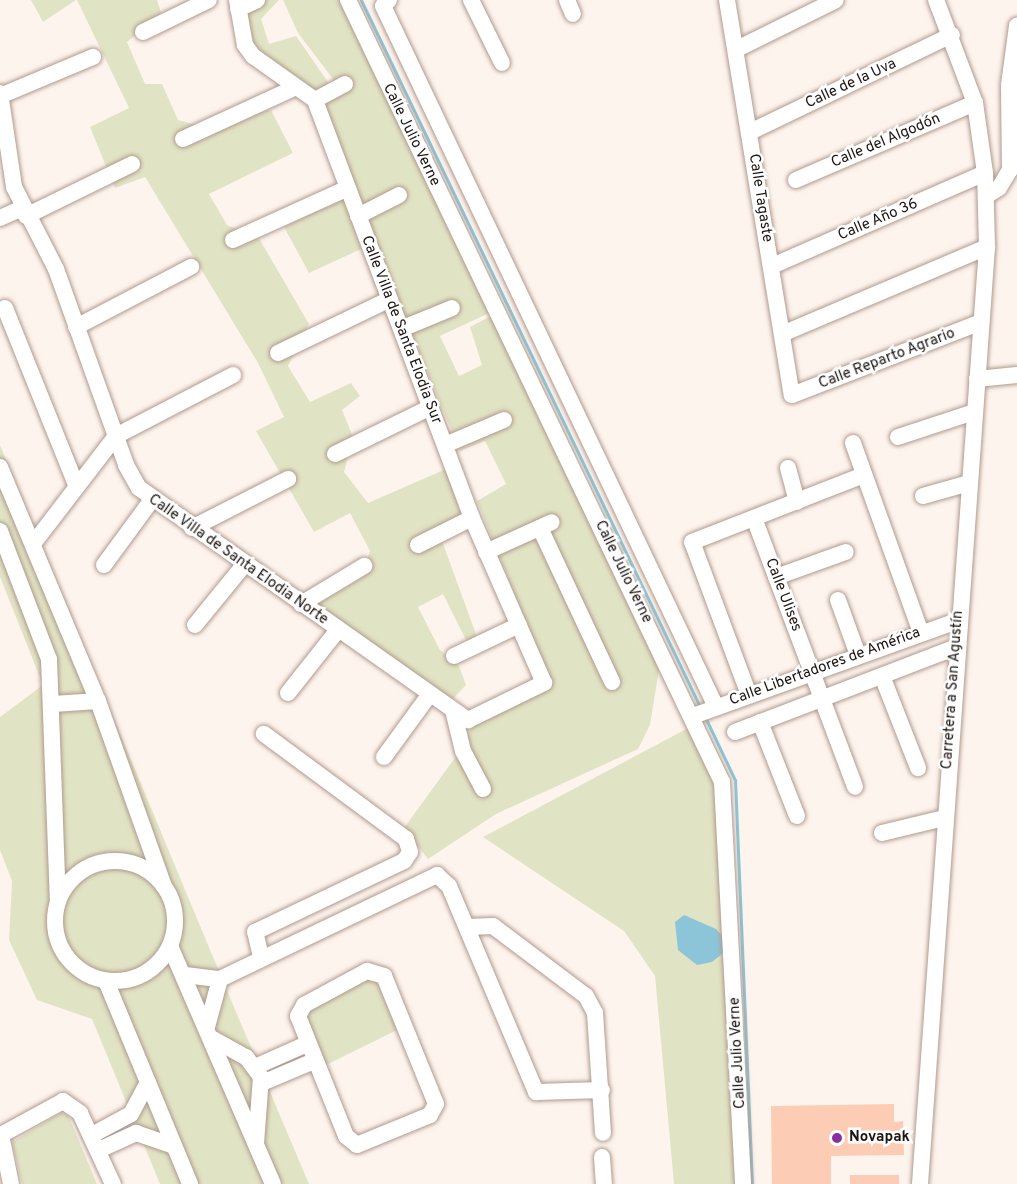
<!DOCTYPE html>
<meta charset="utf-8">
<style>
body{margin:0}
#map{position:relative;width:1017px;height:1184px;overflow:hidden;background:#fef4ee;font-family:Overpass,sans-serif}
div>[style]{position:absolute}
.green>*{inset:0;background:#e1e4c4}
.water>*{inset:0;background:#8cc5d7}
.stream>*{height:3px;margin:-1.5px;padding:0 1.5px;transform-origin:1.5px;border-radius:1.5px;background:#8cc5d7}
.building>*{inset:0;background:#fcccb4;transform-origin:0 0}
.roads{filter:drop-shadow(0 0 2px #b09a8d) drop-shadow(0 0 2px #b09a8d)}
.minor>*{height:16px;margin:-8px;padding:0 8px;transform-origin:8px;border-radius:8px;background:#fff}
.minor>.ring{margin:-8px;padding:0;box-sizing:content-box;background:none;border:16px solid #fff;border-radius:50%}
.dots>*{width:16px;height:16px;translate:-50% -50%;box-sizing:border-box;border:3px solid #fff;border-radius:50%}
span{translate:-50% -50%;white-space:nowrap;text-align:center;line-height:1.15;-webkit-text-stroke:5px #fff;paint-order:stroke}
.street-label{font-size:15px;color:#1d1511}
.poi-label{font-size:15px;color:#1d1511;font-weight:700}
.left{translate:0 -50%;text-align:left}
</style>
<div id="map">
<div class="green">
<i style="clip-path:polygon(31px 0,76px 0,43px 22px)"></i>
<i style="clip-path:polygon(77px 0,157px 0,161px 13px,127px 42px,145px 84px,162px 84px,178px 120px,196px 125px,271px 110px,293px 153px,209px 194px,227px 225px,260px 240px,309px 324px,288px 366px,310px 402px,351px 383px,360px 396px,342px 410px,353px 437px,344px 472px,368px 503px,446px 469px,461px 515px,437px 527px,477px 637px,467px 642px,443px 594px,418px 607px,440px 650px,459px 666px,466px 685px,452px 700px,315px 606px,361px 578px,370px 551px,350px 513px,314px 532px,256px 431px,284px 417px,258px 363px,145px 177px,115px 188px,90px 127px,129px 108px)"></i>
<i style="clip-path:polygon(242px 0,279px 0,261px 19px,269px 44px,296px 36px,330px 85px,333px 79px,298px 33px,283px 0,342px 0,489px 313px,440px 336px,459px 376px,482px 365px,470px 327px,491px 316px,659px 670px,650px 725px,638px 749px,496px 814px,428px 859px,404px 828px,457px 755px,473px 725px,552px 687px,477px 501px,506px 484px,485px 441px,460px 451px,316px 96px,251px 46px)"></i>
<i style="clip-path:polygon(345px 197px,361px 249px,309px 273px,284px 227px)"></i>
<i style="clip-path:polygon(0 445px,228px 993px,309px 1184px,160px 1184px,92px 1019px,37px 1000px,9px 940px,12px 881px,0 850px,0 717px,43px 685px,0 577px)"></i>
<i style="clip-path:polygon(690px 727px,715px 778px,740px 1184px,674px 1184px,655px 976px,624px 931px,483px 837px)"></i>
<i style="clip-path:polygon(370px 977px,376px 980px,397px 1030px,324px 1066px,302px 1021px,306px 1008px)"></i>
<i style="clip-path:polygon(61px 1113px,68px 1115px,97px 1184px,22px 1184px,12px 1142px)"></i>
</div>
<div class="water">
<i style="clip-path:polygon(684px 915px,716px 929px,723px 937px,723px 953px,712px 962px,697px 965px,678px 950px,675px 922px)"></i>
</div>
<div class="stream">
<i style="left:361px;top:0;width:784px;rotate:64.38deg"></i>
<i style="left:706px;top:719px;width:68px;rotate:64.6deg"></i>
<i style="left:735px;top:780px;width:404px;rotate:87.6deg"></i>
</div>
<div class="building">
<i style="clip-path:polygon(894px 1104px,894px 1122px,903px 1121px,904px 1155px,831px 1156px,831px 1184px,772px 1184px,771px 1106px)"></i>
<i style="left:899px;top:1175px;width:9px;height:49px;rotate:90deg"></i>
</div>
<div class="roads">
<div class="minor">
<i style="left:348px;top:0;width:867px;rotate:64.44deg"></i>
<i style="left:722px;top:782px;width:403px;rotate:87deg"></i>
<i style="left:389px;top:0;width:8px;rotate:135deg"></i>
<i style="left:383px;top:6px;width:776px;rotate:64.59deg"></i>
<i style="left:471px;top:0;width:70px;rotate:63.8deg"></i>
<i style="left:567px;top:0;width:15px;rotate:67deg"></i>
<i style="left:727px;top:0;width:400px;rotate:80.7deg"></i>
<i style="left:792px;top:395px;width:203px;rotate:-21.1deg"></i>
<i style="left:238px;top:9px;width:21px;rotate:-25deg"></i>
<i style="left:143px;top:32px;width:73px;rotate:-25.9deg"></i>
<i style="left:737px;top:49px;width:110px;rotate:-26.3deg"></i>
<i style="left:0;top:93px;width:95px;rotate:81.5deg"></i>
<i style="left:14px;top:187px;width:92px;rotate:62.9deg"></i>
<i style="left:56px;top:269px;width:208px;rotate:70.3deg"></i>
<i style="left:126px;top:465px;width:26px;rotate:61deg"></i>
<i style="left:139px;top:488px;width:403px;rotate:35.2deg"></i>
<i style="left:468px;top:720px;width:85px;rotate:-26deg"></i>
<i style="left:544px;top:683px;width:180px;rotate:-113.6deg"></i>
<i style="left:472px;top:518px;width:447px;rotate:-110.6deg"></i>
<i style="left:315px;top:100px;width:76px;rotate:-144.6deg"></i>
<i style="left:253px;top:56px;width:14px;rotate:-126deg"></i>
<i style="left:245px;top:45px;width:46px;rotate:-100.1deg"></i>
<i style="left:0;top:96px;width:101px;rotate:-22.8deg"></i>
<i style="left:315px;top:100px;width:34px;rotate:-28deg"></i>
<i style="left:750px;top:132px;width:224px;rotate:-25.7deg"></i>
<i style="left:183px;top:139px;width:124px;rotate:-24.7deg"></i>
<i style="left:796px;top:180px;width:195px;rotate:-23.3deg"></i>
<i style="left:986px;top:196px;width:15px;rotate:-32deg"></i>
<i style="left:999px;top:188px;width:21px;rotate:-59deg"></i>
<i style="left:1010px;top:170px;width:85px;rotate:-90.7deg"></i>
<i style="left:1009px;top:85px;width:60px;rotate:-82.3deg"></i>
<i style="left:26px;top:216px;width:118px;rotate:-26.1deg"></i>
<i style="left:358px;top:216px;width:46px;rotate:-27.1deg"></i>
<i style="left:0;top:218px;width:24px;rotate:-24deg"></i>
<i style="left:233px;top:240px;width:126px;rotate:-24.3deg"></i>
<i style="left:772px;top:266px;width:232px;rotate:-23.6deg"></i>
<i style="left:5px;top:308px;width:191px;rotate:68.1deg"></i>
<i style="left:76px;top:327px;width:130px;rotate:-27.6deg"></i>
<i style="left:401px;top:329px;width:55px;rotate:-22.4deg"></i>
<i style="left:782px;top:334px;width:223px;rotate:-23deg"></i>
<i style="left:278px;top:353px;width:124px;rotate:-25.7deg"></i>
<i style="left:977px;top:379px;width:40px;rotate:-5.7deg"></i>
<i style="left:898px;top:437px;width:80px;rotate:-18.2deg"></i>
<i style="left:853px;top:443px;width:202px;rotate:70.3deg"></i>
<i style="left:445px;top:445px;width:64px;rotate:-23deg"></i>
<i style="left:335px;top:454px;width:107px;rotate:-26.1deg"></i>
<i style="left:0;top:467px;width:254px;rotate:67.3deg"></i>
<i style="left:98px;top:701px;width:196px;rotate:70.4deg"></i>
<i style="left:788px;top:468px;width:35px;rotate:75deg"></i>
<i style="left:923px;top:496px;width:48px;rotate:-15.8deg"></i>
<i style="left:754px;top:518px;width:287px;rotate:69.4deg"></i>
<i style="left:192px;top:528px;width:108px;rotate:-27deg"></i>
<i style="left:540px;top:528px;width:170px;rotate:64.9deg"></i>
<i style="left:0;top:531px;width:137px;rotate:69.1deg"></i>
<i style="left:49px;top:659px;width:242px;rotate:87.9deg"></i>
<i style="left:33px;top:544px;width:136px;rotate:-52.5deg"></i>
<i style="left:116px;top:436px;width:132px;rotate:-27.5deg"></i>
<i style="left:418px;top:545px;width:60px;rotate:-26.6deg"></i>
<i style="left:486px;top:552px;width:72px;rotate:-24.4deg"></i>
<i style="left:104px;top:565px;width:79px;rotate:-53.7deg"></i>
<i style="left:776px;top:577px;width:74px;rotate:-19.7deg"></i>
<i style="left:838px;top:600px;width:59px;rotate:70deg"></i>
<i style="left:301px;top:604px;width:74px;rotate:-31.1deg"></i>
<i style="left:195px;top:625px;width:77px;rotate:-50.8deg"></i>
<i style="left:454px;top:656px;width:72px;rotate:-25.5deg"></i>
<i style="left:882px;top:676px;width:99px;rotate:68.6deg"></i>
<i style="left:288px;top:693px;width:80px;rotate:-51.6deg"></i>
<i style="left:749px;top:695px;width:163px;rotate:-110.4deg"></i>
<i style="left:692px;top:542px;width:185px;rotate:-21.3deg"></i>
<i style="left:53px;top:704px;width:45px;rotate:-3.8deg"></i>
<i style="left:453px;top:710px;width:42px;rotate:76.3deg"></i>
<i style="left:463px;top:751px;width:43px;rotate:62.2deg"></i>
<i style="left:693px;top:716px;width:283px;rotate:-19.8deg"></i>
<i style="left:760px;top:722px;width:101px;rotate:68.5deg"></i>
<i style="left:735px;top:732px;width:238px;rotate:-21deg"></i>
<i style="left:384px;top:757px;width:78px;rotate:-53.9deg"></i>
<i style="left:882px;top:833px;width:64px;rotate:-13.6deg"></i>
<i class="ring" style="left:55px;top:861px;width:104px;height:104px"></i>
<i style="left:467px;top:927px;width:26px;rotate:-2deg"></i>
<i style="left:493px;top:926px;width:116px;rotate:37deg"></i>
<i style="left:586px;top:996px;width:19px;rotate:62deg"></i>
<i style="left:595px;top:1013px;width:120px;rotate:86.2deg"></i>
<i style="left:170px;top:946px;width:259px;rotate:66.6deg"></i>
<i style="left:261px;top:957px;width:26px;rotate:-103deg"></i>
<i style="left:255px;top:932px;width:165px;rotate:-25.5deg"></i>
<i style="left:404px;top:861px;width:11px;rotate:-56deg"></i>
<i style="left:410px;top:852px;width:14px;rotate:-107deg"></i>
<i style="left:406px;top:839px;width:177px;rotate:-143.5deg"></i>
<i style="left:367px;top:971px;width:18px;rotate:16deg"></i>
<i style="left:384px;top:976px;width:138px;rotate:67.9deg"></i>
<i style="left:436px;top:1104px;width:13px;rotate:119deg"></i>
<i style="left:430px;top:1115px;width:79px;rotate:157.7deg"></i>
<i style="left:357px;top:1145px;width:14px;rotate:-141deg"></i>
<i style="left:346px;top:1136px;width:129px;rotate:-111.8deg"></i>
<i style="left:298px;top:1016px;width:13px;rotate:-61deg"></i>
<i style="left:304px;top:1005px;width:72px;rotate:-28.4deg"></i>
<i style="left:185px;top:975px;width:35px;rotate:7deg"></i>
<i style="left:220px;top:979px;width:241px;rotate:-25.6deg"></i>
<i style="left:437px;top:875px;width:16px;rotate:43deg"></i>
<i style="left:449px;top:886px;width:224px;rotate:67.1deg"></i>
<i style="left:536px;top:1092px;width:66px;rotate:-1.7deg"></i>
<i style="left:106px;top:981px;width:220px;rotate:67.5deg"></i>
<i style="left:207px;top:1027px;width:50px;rotate:-74.8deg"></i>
<i style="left:213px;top:1039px;width:38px;rotate:29deg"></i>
<i style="left:246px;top:1057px;width:25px;rotate:53deg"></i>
<i style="left:261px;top:1077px;width:66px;rotate:94.3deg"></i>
<i style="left:255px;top:1067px;width:57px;rotate:-23.9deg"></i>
<i style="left:262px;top:1083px;width:56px;rotate:-22.9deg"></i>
<i style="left:92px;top:1135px;width:44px;rotate:-28.3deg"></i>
<i style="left:131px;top:1114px;width:36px;rotate:-62deg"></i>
<i style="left:99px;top:1150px;width:41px;rotate:-24.7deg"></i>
<i style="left:136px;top:1133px;width:40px;rotate:18.9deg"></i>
<i style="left:602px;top:1157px;width:27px;rotate:86deg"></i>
<i style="left:11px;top:1184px;width:50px;rotate:-101.5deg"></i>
<i style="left:1px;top:1135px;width:71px;rotate:-28.7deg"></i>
<i style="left:63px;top:1101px;width:21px;rotate:35deg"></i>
<i style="left:80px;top:1113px;width:78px;rotate:65.1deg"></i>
<i style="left:920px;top:1184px;width:939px;rotate:-85.91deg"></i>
<i style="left:987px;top:247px;width:74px;rotate:-91.5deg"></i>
<i style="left:985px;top:173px;width:71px;rotate:-98.1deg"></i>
<i style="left:975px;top:103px;width:110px;rotate:-110.7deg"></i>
</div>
</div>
<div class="dots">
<i style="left:837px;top:1138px;background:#86319f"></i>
</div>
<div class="street-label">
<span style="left:851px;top:84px;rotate:-25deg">Calle de la Uva</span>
<span style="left:411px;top:135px;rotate:64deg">Calle Julio Verne</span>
<span style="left:886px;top:141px;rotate:-23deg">Calle del Algodón</span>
<span style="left:760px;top:198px;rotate:81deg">Calle Tagaste</span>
<span style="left:878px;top:220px;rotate:-23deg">Calle Año 36</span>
<span style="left:401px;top:330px;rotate:69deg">Calle Villa de Santa Elodia Sur</span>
<span style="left:887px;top:359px;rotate:-21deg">Calle Reparto Agrario</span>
<span style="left:238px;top:560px;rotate:35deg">Calle Villa de Santa Elodia Norte</span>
<span style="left:623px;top:572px;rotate:64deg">Calle Julio Verne</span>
<span style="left:783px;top:595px;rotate:69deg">Calle Ulises</span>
<span style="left:825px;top:667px;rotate:-20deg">Calle Libertadores de América</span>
<span style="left:953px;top:690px;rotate:-86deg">Carretera a San Agustín</span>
<span style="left:738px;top:1053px;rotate:-93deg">Calle Julio Verne</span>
</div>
<div class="poi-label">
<span class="left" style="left:849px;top:1138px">Novapak</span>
</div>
</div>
